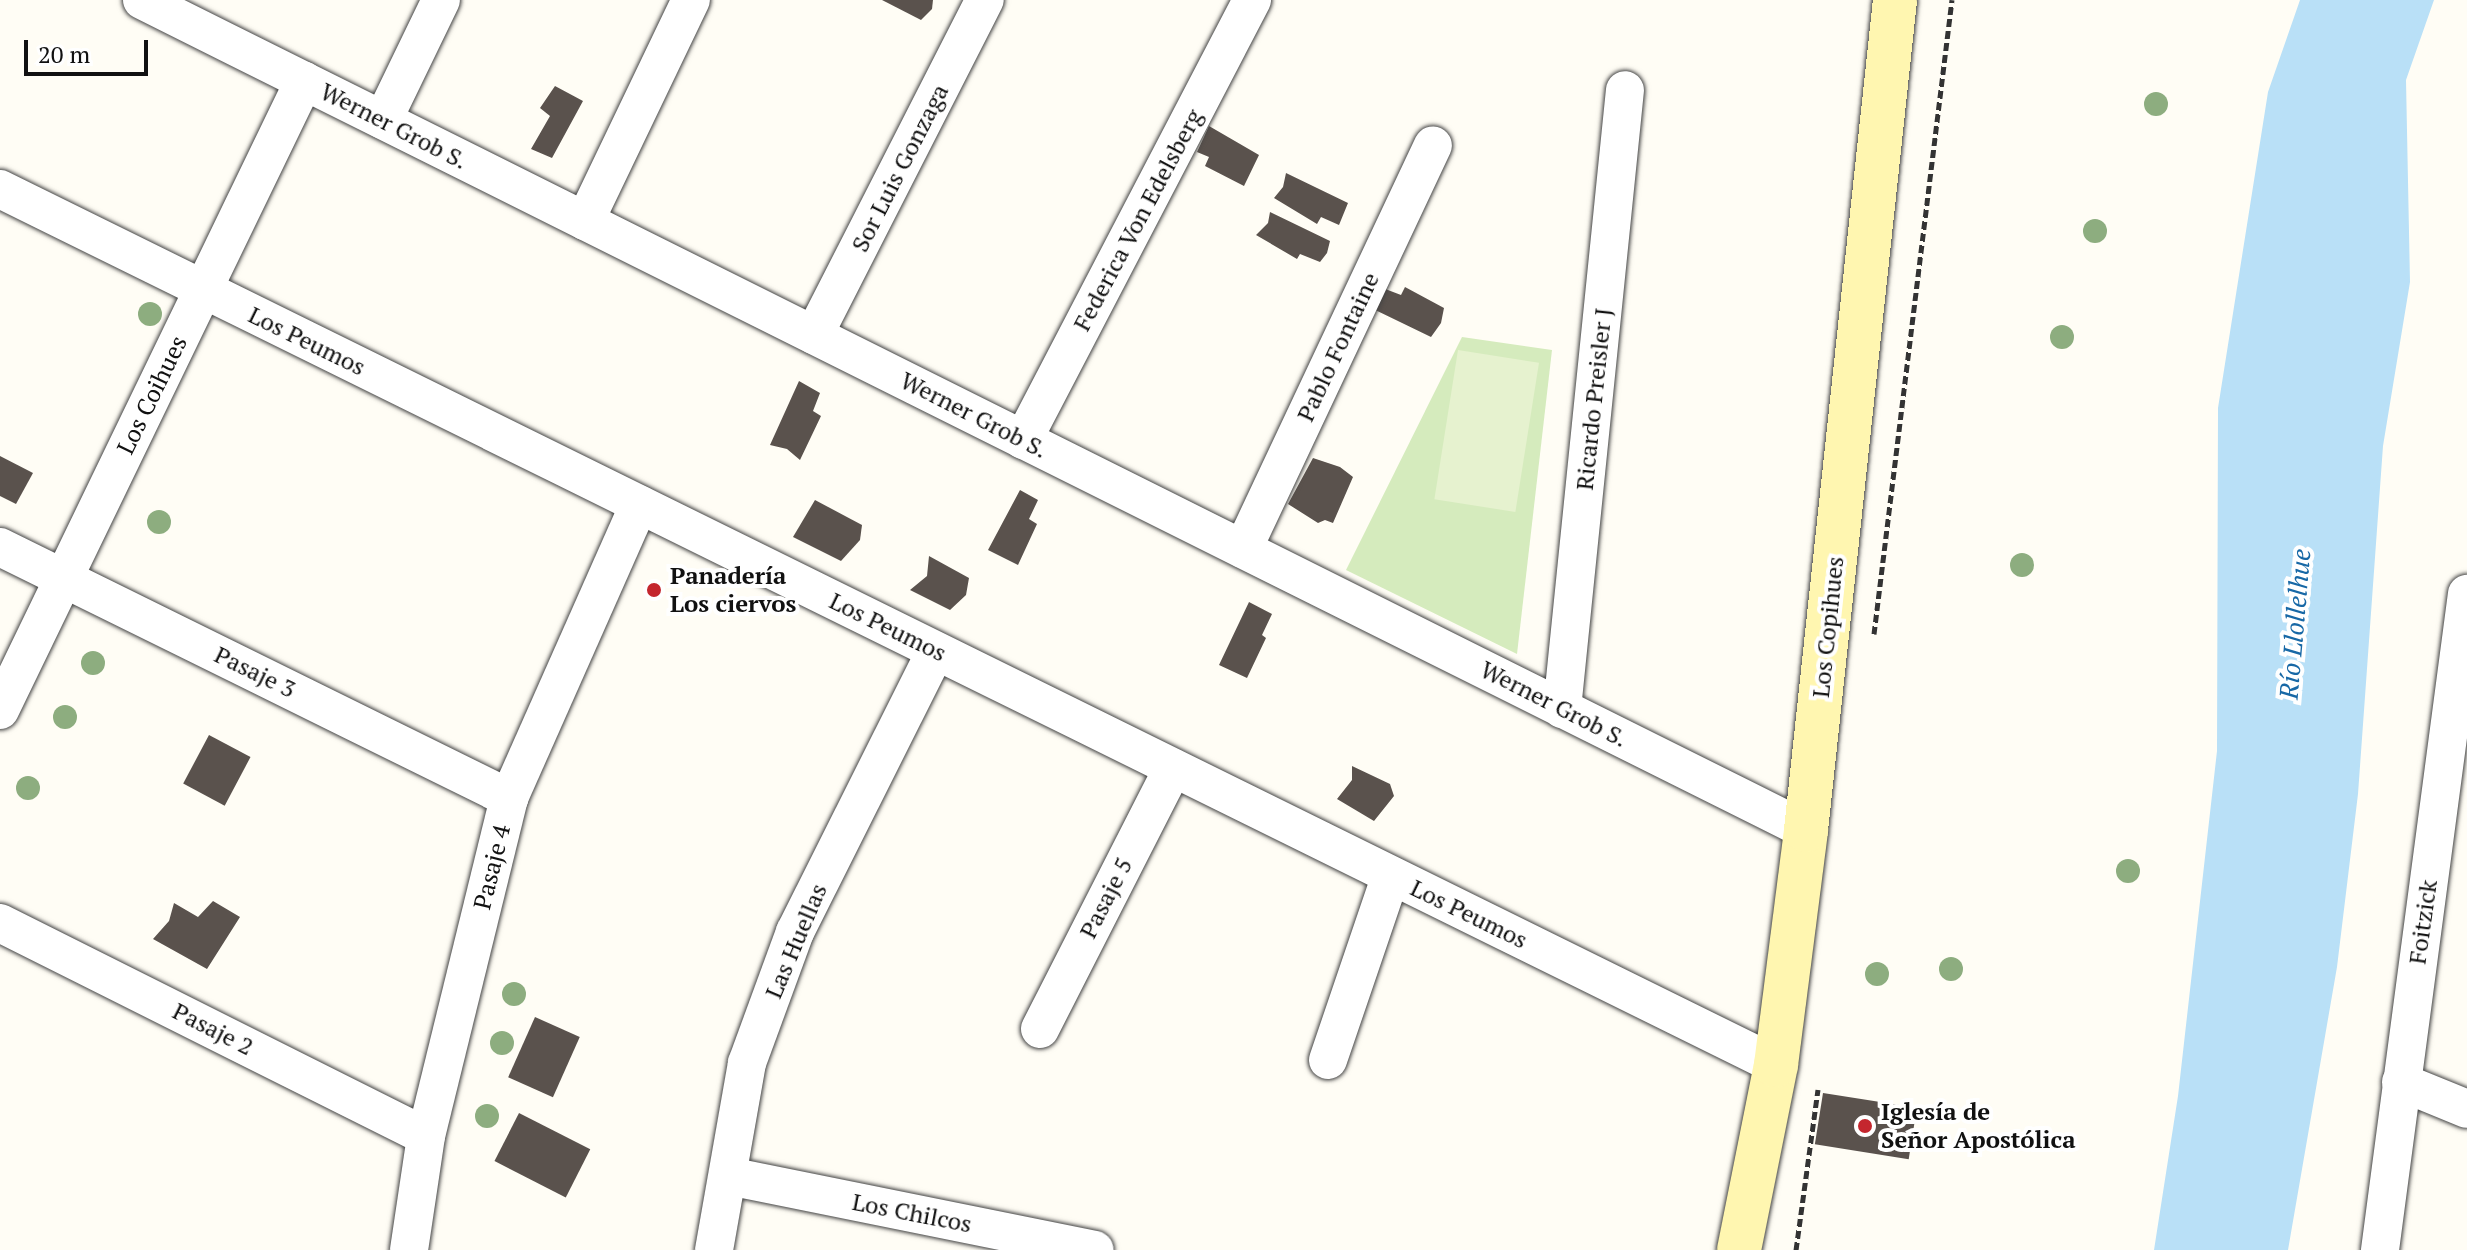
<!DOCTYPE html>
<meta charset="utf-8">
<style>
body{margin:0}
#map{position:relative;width:2467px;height:1250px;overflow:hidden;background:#fffdf5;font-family:"PT Serif",serif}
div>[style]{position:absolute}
.green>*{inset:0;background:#d5ebbd}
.pitch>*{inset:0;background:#e6f2cf;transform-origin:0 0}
.water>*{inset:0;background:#b9e0f7}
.building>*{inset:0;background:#5a524d;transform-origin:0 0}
.path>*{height:5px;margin-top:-2.5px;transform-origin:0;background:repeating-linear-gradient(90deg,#333 0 8px,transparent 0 12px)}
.roads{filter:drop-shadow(0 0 2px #444) drop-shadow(0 0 2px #444)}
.minor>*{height:38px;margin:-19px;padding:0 19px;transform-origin:19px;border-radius:19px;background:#fff}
.secondary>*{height:44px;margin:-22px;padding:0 22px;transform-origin:22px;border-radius:22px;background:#fff6b0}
.trees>*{width:24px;height:24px;margin:-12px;border-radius:50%;background:#8dad7f}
.dots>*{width:22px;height:22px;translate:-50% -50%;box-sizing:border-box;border:4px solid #fff;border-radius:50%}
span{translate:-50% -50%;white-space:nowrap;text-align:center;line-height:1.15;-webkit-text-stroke:8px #fff;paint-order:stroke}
.street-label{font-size:24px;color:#111}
.poi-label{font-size:24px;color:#111;font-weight:700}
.left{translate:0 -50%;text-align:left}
.water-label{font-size:26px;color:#1768a6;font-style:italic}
.scale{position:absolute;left:24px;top:40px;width:124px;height:36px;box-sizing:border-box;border:4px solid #111;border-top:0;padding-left:10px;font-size:24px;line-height:28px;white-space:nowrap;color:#111;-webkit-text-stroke:6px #fff;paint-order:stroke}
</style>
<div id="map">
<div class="green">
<i style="clip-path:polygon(1462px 337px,1552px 350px,1517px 654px,1346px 570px)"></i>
</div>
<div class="pitch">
<i style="left:1458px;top:350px;width:82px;height:151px;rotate:9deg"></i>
</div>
<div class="water">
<i style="clip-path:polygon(2300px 0,2434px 0,2406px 80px,2410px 282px,2383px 446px,2358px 794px,2337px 967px,2288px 1250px,2154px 1250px,2178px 1096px,2217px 751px,2218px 408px,2268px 92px)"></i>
</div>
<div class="building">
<i style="clip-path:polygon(882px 0,933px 0,932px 9px,921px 20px)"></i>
<i style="clip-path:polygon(555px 86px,583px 101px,552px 158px,531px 149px,550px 116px,540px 108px)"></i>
<i style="clip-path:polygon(1209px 126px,1259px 155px,1244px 186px,1205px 166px,1209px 157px,1197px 152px)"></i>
<i style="clip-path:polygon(1286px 173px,1348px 203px,1339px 225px,1321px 217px,1317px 224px,1274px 198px,1283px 187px)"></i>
<i style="clip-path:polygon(1270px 212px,1330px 241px,1327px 253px,1320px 262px,1300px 254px,1297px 259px,1256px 235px,1268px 223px)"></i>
<i style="clip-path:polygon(1380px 287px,1401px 295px,1405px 287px,1444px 308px,1441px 323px,1431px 337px,1367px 306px)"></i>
<i style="clip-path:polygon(799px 381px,820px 393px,813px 411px,821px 416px,800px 460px,787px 449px,770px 445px)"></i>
<i style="clip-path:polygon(0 456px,33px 473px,16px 504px,0 496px)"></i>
<i style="clip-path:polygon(1313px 458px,1340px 467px,1353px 477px,1333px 523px,1325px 520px,1318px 523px,1288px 504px)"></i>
<i style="clip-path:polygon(1020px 490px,1038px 500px,1029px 519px,1037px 524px,1018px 565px,988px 550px)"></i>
<i style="clip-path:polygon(815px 500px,862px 525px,860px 540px,841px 561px,793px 537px)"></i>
<i style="clip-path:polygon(929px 556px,969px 578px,966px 595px,950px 610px,910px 590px,927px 576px)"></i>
<i style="clip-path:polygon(1249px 602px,1272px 614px,1262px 635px,1266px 638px,1247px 678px,1219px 665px)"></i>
<i style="left:209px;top:735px;width:47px;height:55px;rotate:28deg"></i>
<i style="clip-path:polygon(1352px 766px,1390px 784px,1394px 796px,1374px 821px,1337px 799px,1352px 780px)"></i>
<i style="clip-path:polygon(213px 901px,240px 917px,207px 969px,153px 939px,169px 921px,174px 903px,198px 917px)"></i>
<i style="left:535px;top:1017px;width:49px;height:66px;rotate:24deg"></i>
<i style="left:1823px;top:1093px;width:95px;height:52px;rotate:9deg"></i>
<i style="left:519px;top:1113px;width:80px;height:54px;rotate:27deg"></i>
</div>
<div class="path">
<i style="left:1874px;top:634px;width:639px;rotate:-82.99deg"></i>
<i style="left:1796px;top:1250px;width:162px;rotate:-82.2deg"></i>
</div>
<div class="roads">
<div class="minor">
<i style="left:142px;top:0;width:1860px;rotate:26.51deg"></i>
<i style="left:383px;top:120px;width:133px;rotate:-64.2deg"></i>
<i style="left:0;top:189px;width:1980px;rotate:26.25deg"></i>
<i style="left:585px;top:221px;width:245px;rotate:-64.4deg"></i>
<i style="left:814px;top:335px;width:376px;rotate:-63deg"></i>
<i style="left:1023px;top:440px;width:496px;rotate:-62.5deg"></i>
<i style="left:0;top:547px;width:568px;rotate:26.25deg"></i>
<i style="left:1243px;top:549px;width:446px;rotate:-64.8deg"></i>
<i style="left:1562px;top:709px;width:622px;rotate:-84.19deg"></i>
<i style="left:0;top:710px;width:699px;rotate:-64.21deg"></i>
<i style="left:0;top:923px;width:476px;rotate:26.6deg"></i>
<i style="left:1040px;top:1029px;width:293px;rotate:-63deg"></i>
<i style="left:1328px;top:1060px;width:195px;rotate:-71.2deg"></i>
<i style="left:2401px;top:1082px;width:71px;rotate:22.2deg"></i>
<i style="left:728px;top:1176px;width:374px;rotate:11.4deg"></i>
<i style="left:409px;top:1250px;width:115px;rotate:-81.5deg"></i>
<i style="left:426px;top:1136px;width:348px;rotate:-76.2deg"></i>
<i style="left:509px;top:798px;width:321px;rotate:-66.1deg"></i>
<i style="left:714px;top:1250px;width:190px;rotate:-80deg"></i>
<i style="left:747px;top:1063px;width:140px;rotate:-69.9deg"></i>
<i style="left:795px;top:932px;width:314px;rotate:-63.4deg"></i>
<i style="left:2380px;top:1250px;width:662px;rotate:-82.45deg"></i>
</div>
<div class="secondary">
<i style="left:1739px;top:1250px;width:189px;rotate:-78.7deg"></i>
<i style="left:1776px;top:1065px;width:237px;rotate:-82.7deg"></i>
<i style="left:1806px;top:830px;width:835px;rotate:-83.88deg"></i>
</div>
</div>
<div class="trees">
<i style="left:2156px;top:104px"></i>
<i style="left:2095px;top:231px"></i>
<i style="left:150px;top:314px"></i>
<i style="left:2062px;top:337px"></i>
<i style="left:159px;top:522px"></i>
<i style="left:2022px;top:565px"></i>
<i style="left:93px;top:663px"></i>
<i style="left:65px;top:717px"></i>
<i style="left:28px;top:788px"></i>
<i style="left:2128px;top:871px"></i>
<i style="left:1951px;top:969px"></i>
<i style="left:1877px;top:974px"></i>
<i style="left:514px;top:994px"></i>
<i style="left:502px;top:1043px"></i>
<i style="left:487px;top:1116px"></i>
</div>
<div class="dots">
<i style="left:654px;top:590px;background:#c4262e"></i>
<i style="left:1865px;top:1126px;background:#c4262e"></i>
</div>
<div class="street-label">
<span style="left:394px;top:126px;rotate:27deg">Werner Grob S.</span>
<span style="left:900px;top:168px;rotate:-63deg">Sor Luis Gonzaga</span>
<span style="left:1138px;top:220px;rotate:-62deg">Federica Von Edelsberg</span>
<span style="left:307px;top:341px;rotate:26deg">Los Peumos</span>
<span style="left:1338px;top:347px;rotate:-65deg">Pablo Fontaine</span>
<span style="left:152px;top:395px;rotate:-64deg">Los Coihues</span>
<span style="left:1594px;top:399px;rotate:-84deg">Ricardo Preisler J</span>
<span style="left:974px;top:415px;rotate:27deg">Werner Grob S.</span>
<span style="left:888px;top:627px;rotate:26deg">Los Peumos</span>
<span style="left:1828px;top:627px;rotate:-84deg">Los Copihues</span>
<span style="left:255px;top:672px;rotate:26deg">Pasaje 3</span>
<span style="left:1554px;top:704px;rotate:27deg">Werner Grob S.</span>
<span style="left:492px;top:867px;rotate:-76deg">Pasaje 4</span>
<span style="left:1106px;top:898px;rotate:-63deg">Pasaje 5</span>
<span style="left:1469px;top:914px;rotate:26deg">Los Peumos</span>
<span style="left:2423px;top:922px;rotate:-82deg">Foitzick</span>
<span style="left:796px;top:941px;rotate:-67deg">Las Huellas</span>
<span style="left:213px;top:1029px;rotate:27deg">Pasaje 2</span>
<span style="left:912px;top:1213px;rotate:11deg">Los Chilcos</span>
</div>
<div class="poi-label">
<span class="left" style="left:670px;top:590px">Panadería<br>Los ciervos</span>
<span class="left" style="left:1881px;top:1126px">Iglesía de<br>Señor Apostólica</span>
</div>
<div class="water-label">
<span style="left:2295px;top:624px;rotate:-85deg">Río Llollelhue</span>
</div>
<div class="scale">20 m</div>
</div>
